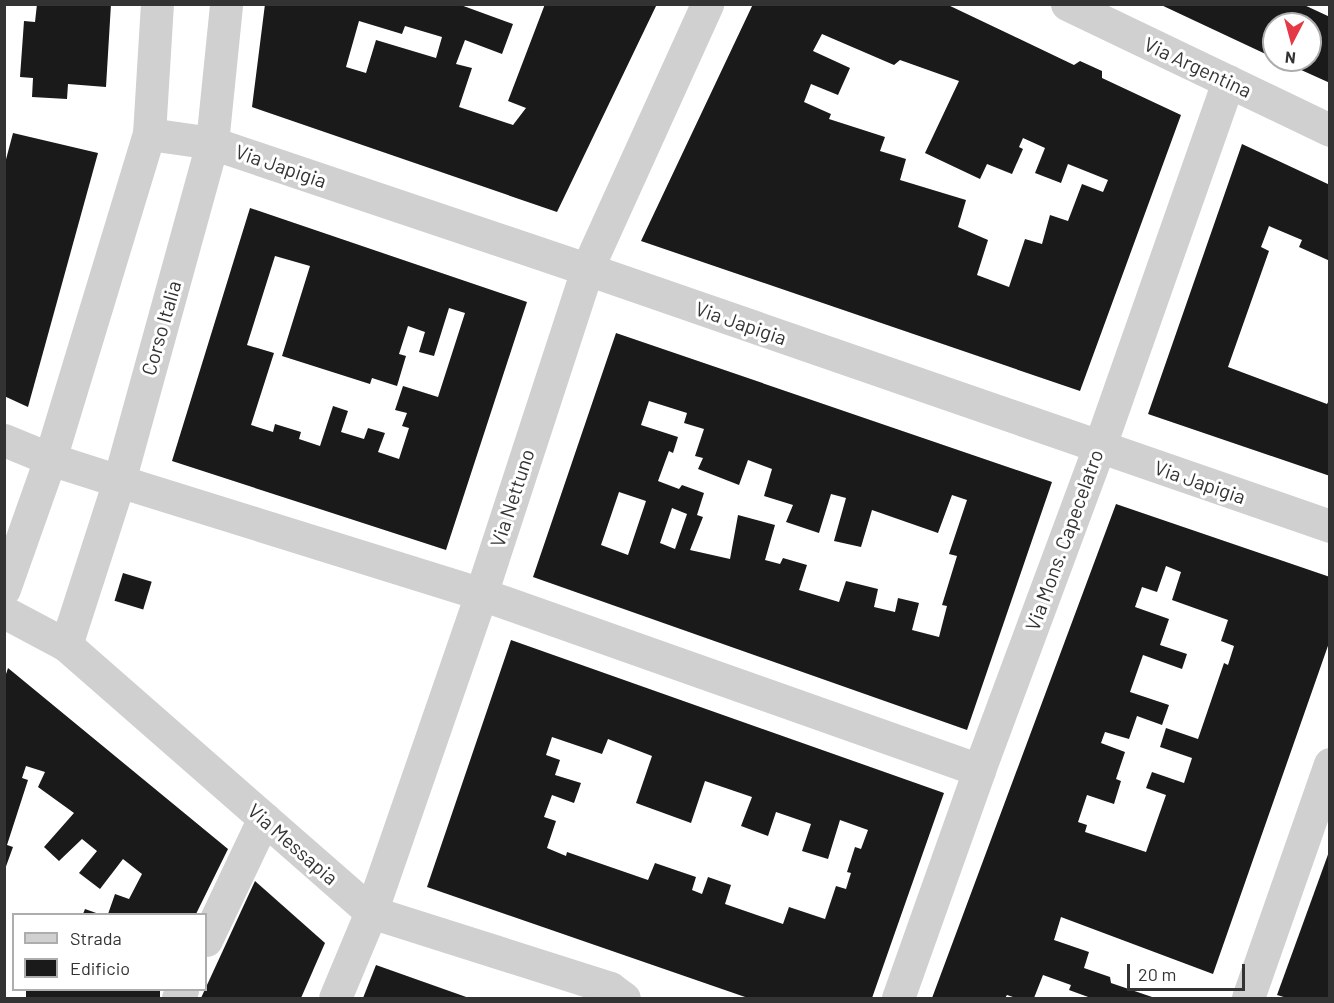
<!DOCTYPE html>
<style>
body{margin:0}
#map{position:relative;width:1334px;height:1003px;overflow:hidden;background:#fff;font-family:Barlow,sans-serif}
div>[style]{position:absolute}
.building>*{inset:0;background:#1a1a1a;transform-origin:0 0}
.minor>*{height:33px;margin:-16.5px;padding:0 16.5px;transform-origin:16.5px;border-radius:16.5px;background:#d0d0d0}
span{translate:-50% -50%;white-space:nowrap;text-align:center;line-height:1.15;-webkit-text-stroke:6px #fff;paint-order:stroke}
.street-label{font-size:20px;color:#333}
.frame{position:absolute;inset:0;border:6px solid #333;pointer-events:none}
.legend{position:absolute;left:12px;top:913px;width:195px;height:78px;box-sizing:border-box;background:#fff;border:2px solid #adadad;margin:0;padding:8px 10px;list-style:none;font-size:18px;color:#333}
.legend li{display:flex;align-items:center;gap:12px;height:30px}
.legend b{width:30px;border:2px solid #adadad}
.north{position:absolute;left:1262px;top:12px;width:60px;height:60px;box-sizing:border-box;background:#fff;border:2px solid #adadad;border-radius:50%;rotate:186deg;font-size:16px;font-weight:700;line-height:24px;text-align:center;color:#333}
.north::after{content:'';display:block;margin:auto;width:21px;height:27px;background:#e63946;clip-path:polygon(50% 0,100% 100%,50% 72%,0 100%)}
.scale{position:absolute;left:1127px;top:964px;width:118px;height:27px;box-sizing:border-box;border:3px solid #333;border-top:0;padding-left:8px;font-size:18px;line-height:21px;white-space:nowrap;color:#333;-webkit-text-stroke:4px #fff;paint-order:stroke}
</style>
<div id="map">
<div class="building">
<i style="clip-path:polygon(37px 4px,111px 4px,106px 87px,68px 84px,67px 99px,32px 97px,33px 78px,20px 77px,24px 21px,35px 22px)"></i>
<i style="clip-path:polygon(evenodd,265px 4px,458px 4px,513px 24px,502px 54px,465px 40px,456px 64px,472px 68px,459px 107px,513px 125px,526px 108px,508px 101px,545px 4px,657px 4px,557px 212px,252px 107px,265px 4px,359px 21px,402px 34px,405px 26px,442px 37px,436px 58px,376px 40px,366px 73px,346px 67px,359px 21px)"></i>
<i style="clip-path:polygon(evenodd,753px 4px,946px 4px,1074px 65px,1080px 61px,1102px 71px,1102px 78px,1181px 115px,1080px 391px,641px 241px,753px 4px,822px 34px,894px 65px,900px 60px,959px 81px,925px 153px,980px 179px,987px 164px,1012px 174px,1023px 149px,1019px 147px,1023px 138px,1045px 148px,1035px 173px,1061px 183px,1068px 164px,1108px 180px,1103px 192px,1082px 184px,1068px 221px,1050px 215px,1042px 244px,1025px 239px,1009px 287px,977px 275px,988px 240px,958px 227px,966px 200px,900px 180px,906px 159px,880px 151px,885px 137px,829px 119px,831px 114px,804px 102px,811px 84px,838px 95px,850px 68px,813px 51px,822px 34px)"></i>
<i style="clip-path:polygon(1159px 4px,1302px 4px,1330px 17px,1330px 83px,1279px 60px,1310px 60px,1310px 24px,1274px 24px,1274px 58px)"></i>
<i style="clip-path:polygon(13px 133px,98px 153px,28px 407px,4px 396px,4px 167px)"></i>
<i style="clip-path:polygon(1242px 144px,1330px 185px,1330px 261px,1299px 247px,1302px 240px,1269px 226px,1261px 247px,1269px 251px,1228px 367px,1327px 404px,1330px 398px,1330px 476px,1148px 414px)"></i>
<i style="clip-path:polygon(evenodd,250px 208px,527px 302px,446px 550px,172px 461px,250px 208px,275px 256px,310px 266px,282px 356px,370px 384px,372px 378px,397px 386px,406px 356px,399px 354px,408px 326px,425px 332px,419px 352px,434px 356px,449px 308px,465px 313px,438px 397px,403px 386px,395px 410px,407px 413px,402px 426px,409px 428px,399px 459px,378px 452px,385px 433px,368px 428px,364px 439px,341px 432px,348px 411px,333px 406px,320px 446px,299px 439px,301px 432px,275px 424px,273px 432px,251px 425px,274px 353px,247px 345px,275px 256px)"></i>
<i style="clip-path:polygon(evenodd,616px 333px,1052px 482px,967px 730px,533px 577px,616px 333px,649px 401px,687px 413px,684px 423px,704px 429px,695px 456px,703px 458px,698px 469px,739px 485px,748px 460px,772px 469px,764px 496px,793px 505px,786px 522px,819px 533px,831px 494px,846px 498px,834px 541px,861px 547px,872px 510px,938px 533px,952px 495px,967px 500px,949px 554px,957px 556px,942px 605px,947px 606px,939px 637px,912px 630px,919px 603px,898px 598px,895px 612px,874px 607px,878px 589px,846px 581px,839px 602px,799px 590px,807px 565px,783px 558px,780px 564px,765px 560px,775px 525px,738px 515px,730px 559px,690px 550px,703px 517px,697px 515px,704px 493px,682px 485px,679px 489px,658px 481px,669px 451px,673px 453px,678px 437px,641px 425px,649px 401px,616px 333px,619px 492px,646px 501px,628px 555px,601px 545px,619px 492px,616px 333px,672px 508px,687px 514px,675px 549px,660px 543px,672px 508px)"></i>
<i style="clip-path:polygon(evenodd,1116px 504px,1330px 577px,1330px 640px,1213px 974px,1061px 917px,1054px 940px,1089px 952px,1084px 968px,1110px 977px,1111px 983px,1155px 998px,1091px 998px,1069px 990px,1071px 985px,1043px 975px,1034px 998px,1016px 998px,1007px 995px,1005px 998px,932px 998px,1116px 504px,1166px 566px,1181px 572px,1172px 600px,1228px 620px,1221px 641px,1234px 646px,1228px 665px,1224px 663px,1198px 739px,1166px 728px,1160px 747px,1192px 758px,1184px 783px,1152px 772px,1146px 788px,1166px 795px,1146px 852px,1085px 832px,1087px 825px,1078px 822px,1087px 795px,1114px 804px,1121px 781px,1116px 779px,1125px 752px,1101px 743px,1105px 732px,1129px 739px,1137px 716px,1162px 725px,1169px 705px,1130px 692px,1143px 655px,1182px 669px,1187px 654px,1160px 645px,1169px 619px,1135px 607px,1142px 587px,1157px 592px,1166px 566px)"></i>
<i style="left:123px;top:573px;width:30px;height:29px;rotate:17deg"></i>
<i style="clip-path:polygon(evenodd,511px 640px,944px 793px,872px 998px,748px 998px,427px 887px,511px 640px,552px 737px,602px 754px,608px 739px,652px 756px,636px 803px,691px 823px,705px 781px,752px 797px,741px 826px,768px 836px,776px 812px,811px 824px,802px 851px,828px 859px,840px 820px,868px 830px,861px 849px,855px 847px,847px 872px,851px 873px,846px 889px,836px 886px,825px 919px,789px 907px,783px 924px,725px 904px,731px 885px,708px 877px,702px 894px,692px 890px,696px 877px,655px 863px,648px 880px,567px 852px,566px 856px,547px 848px,556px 821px,544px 817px,552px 795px,574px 803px,581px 783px,555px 775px,560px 760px,546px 755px,552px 737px)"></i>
<i style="clip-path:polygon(8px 668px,228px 849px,196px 914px,108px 914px,115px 894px,129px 899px,142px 874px,123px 859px,100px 889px,79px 873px,97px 851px,82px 839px,59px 861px,44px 847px,74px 813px,38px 787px,45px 772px,26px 766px,22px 778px,28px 780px,7px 845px,13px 847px,4px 872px,4px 680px)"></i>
<i style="clip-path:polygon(1330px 849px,1330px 998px,1287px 998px,1277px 995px)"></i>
<i style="clip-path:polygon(255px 881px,325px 943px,301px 998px,201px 998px)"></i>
<i style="clip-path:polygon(85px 909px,99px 914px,83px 914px)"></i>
<i style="clip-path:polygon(376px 965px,469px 998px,363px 998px)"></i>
<i style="left:26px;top:990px;width:134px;height:9px"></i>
</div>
<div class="minor">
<i style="left:1067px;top:4px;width:292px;rotate:25.6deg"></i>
<i style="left:149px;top:134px;width:64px;rotate:8.1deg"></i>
<i style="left:212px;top:143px;width:396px;rotate:18.6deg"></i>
<i style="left:587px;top:269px;width:786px;rotate:19.08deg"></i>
<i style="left:4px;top:440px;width:50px;rotate:22.4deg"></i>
<i style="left:50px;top:459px;width:72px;rotate:17.7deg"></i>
<i style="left:119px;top:481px;width:379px;rotate:17.3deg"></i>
<i style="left:481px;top:594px;width:528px;rotate:19.46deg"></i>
<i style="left:4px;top:589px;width:138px;rotate:-70.5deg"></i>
<i style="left:50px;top:459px;width:340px;rotate:-73.1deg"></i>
<i style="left:149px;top:134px;width:130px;rotate:-86.5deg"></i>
<i style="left:4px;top:612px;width:70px;rotate:28deg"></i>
<i style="left:66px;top:645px;width:405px;rotate:41.2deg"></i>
<i style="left:371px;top:912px;width:251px;rotate:17.6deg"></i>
<i style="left:610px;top:988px;width:17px;rotate:36deg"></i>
<i style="left:66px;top:645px;width:172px;rotate:-72.1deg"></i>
<i style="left:119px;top:481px;width:351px;rotate:-74.6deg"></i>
<i style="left:212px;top:143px;width:140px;rotate:-84.2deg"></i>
<i style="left:206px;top:940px;width:135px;rotate:-64.6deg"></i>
<i style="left:178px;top:998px;width:9px;rotate:-63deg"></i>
<i style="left:335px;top:998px;width:93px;rotate:-67.3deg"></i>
<i style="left:371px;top:912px;width:336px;rotate:-70.9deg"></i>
<i style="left:481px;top:594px;width:342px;rotate:-71.9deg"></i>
<i style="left:587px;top:269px;width:291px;rotate:-65.6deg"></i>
<i style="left:898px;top:998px;width:242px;rotate:-70.4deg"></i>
<i style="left:979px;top:770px;width:344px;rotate:-69.6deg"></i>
<i style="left:1099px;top:448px;width:389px;rotate:-70.6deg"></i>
<i style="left:1248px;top:998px;width:248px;rotate:-70.7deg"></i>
</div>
<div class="street-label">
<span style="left:1198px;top:67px;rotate:25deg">Via Argentina</span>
<span style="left:281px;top:166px;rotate:19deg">Via Japigia</span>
<span style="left:741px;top:323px;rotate:19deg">Via Japigia</span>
<span style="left:161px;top:328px;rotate:-74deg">Corso Italia</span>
<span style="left:1200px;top:482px;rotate:19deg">Via Japigia</span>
<span style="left:512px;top:498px;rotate:-72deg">Via Nettuno</span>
<span style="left:1064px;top:540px;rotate:-70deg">Via Mons. Capecelatro</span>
<span style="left:293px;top:844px;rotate:41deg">Via Messapia</span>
</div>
<div class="frame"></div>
<ul class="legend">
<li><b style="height:8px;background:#d0d0d0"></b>Strada</li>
<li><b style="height:16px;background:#1a1a1a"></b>Edificio</li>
</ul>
<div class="north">N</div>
<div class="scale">20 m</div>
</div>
